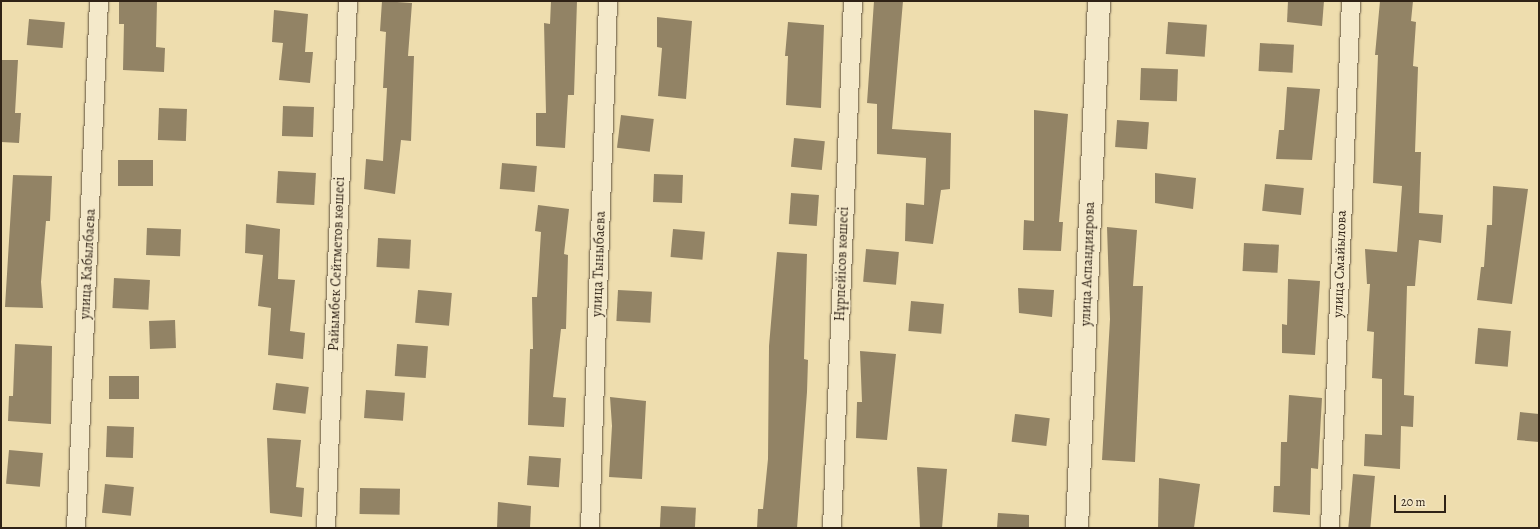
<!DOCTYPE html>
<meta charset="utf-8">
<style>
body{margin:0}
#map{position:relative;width:1540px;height:529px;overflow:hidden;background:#eeddae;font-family:Alegreya,serif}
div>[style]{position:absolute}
.building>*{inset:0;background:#928365;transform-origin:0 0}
.roads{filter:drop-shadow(0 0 1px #5f513c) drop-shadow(0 0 1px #5f513c)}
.street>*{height:18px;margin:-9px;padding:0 9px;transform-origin:9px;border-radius:9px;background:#f4e9ca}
.secondary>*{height:22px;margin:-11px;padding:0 11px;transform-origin:11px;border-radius:11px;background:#f4e9ca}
span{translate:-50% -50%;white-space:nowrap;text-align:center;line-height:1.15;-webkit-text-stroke:3.5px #f4e9ca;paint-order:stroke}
.street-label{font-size:14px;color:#2f2216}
.frame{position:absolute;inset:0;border:2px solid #2f2216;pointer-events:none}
.scale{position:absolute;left:1394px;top:495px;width:52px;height:18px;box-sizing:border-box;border:2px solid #2f2216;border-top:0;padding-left:5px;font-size:12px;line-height:14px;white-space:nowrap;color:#2f2216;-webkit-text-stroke:3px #f4e9ca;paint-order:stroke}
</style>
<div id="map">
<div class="building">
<i style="clip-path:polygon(119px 1px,157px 1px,156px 47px,165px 48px,164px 72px,123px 70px,124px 24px,119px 24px)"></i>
<i style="clip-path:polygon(382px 1px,412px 3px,408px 56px,414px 56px,411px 141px,401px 140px,395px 194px,364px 189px,366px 159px,383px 161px,387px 88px,383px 88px,386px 32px,380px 31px)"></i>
<i style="clip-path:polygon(551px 1px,577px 1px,574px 95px,568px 95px,565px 148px,536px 146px,536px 113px,546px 113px,544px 23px,550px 24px)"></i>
<i style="clip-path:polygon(874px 1px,903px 1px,892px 129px,951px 133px,950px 189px,941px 190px,933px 244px,905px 241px,906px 203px,924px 205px,926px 158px,877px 154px,877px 104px,867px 103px)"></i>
<i style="clip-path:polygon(1288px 1px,1324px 1px,1322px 26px,1287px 22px)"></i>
<i style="clip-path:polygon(1380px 1px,1413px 1px,1411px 21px,1416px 22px,1413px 66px,1418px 67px,1415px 152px,1421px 152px,1419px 213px,1443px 215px,1441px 243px,1419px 240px,1415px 286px,1407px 286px,1404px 395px,1414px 396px,1413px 427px,1401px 426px,1400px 469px,1364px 466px,1365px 434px,1382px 435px,1382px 379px,1372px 378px,1374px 332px,1367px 331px,1370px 284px,1367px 284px,1365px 249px,1397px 252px,1402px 186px,1373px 183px,1378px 55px,1375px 55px)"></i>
<i style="clip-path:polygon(274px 10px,308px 14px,305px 52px,313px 52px,310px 83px,279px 80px,283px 43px,272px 42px)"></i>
<i style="clip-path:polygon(657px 17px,692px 21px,686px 99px,658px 96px,662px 48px,657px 47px)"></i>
<i style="left:29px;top:19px;width:36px;height:26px;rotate:5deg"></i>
<i style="clip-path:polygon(788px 22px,824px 25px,821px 108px,786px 105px,788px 56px,785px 56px)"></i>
<i style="left:1168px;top:22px;width:39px;height:32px;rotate:4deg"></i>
<i style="left:1260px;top:43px;width:34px;height:28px;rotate:3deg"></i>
<i style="clip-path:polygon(1px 60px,18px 60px,15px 113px,21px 113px,19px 143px,1px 142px)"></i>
<i style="left:1141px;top:68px;width:37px;height:32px;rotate:2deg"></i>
<i style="clip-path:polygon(1287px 87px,1320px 89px,1312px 160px,1276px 159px,1279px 130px,1284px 130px)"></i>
<i style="left:283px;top:106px;width:31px;height:30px;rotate:2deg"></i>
<i style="left:159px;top:108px;width:28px;height:32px;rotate:2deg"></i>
<i style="clip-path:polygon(1034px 110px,1068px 114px,1059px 222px,1063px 222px,1061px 251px,1023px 250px,1024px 220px,1034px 221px)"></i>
<i style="left:621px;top:115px;width:33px;height:33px;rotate:7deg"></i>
<i style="left:1117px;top:120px;width:32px;height:27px;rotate:4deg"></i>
<i style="left:794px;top:138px;width:31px;height:29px;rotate:6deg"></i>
<i style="left:118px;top:160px;width:35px;height:26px"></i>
<i style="left:502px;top:163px;width:35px;height:26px;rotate:5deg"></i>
<i style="left:278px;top:171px;width:38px;height:32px;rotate:3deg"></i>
<i style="clip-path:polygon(1155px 173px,1196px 178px,1193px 209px,1155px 203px)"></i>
<i style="left:654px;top:174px;width:29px;height:28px;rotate:2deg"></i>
<i style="clip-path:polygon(13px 175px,52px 176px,50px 221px,46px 221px,41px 282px,43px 308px,5px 307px)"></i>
<i style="left:1265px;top:184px;width:39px;height:27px;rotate:6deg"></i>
<i style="clip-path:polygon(1493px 186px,1528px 189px,1512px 304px,1477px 300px,1481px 267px,1484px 267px,1487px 225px,1492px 225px)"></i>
<i style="left:791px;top:193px;width:28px;height:31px;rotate:4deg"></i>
<i style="clip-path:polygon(538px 205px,569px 209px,564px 254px,568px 255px,566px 329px,561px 329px,553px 397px,566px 398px,564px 427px,528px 425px,530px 349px,533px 349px,532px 297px,537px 297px,541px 232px,535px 231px)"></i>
<i style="clip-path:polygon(246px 224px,280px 229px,278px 279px,295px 280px,290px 331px,305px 333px,303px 359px,268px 355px,271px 308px,258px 306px,263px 255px,245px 253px)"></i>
<i style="clip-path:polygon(1107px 227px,1137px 230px,1133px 286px,1143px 286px,1135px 462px,1102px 460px,1110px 319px)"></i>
<i style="left:147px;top:228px;width:34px;height:27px;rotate:2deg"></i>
<i style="left:673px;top:229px;width:32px;height:28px;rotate:5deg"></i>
<i style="left:378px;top:238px;width:33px;height:29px;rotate:3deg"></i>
<i style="left:1244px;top:243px;width:35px;height:28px;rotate:3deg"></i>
<i style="left:866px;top:249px;width:33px;height:33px;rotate:5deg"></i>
<i style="clip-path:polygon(777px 252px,807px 254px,804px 359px,808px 360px,807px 392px,797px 528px,757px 528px,758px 509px,763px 509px,768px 459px,769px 346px)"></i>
<i style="left:114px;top:278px;width:36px;height:30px;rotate:3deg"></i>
<i style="clip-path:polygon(1288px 279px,1320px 281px,1315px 355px,1282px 353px,1282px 324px,1287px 325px)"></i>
<i style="clip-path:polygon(1018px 288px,1054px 290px,1052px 317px,1019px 313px)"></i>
<i style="left:418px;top:290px;width:34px;height:33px;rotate:5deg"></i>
<i style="left:618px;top:290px;width:34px;height:31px;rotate:3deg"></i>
<i style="left:911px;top:301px;width:33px;height:30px;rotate:5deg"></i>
<i style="left:175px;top:320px;width:28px;height:26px;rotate:88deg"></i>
<i style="left:1478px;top:328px;width:33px;height:36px;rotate:5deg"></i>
<i style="clip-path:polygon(15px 344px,52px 346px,51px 424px,8px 421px,9px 396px,13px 396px)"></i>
<i style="left:397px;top:344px;width:31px;height:32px;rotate:4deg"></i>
<i style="clip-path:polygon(860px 351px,896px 354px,887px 440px,856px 438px,857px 402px,862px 402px)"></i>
<i style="left:109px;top:376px;width:30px;height:23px"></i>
<i style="left:276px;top:383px;width:33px;height:27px;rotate:7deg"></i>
<i style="left:366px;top:390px;width:39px;height:28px;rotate:4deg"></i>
<i style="clip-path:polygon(1289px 395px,1322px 398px,1318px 469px,1311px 468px,1310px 515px,1273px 512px,1274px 486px,1280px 486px,1281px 442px,1287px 442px)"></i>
<i style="clip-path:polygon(610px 397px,646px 401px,642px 479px,609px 477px,612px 426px)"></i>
<i style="clip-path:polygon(1520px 412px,1539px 414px,1539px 442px,1517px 440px)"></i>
<i style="left:1015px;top:414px;width:35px;height:28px;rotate:7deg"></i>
<i style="left:107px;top:426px;width:27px;height:31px;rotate:2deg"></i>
<i style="clip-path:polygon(267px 438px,301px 440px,296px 487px,304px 488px,302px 517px,270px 513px)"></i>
<i style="left:9px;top:450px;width:34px;height:34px;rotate:5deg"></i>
<i style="left:529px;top:456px;width:32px;height:29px;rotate:4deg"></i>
<i style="clip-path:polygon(917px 467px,947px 469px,942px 528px,920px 528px)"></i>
<i style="left:1353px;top:474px;width:22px;height:54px;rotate:5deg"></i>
<i style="clip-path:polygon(1159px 478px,1200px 484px,1194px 528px,1158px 528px)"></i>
<i style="left:105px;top:484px;width:29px;height:29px;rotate:6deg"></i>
<i style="left:360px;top:488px;width:40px;height:26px;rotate:1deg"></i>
<i style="clip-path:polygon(498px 502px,531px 506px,530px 528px,497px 528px)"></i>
<i style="left:661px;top:506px;width:35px;height:22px;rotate:3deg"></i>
<i style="clip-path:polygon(998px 513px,1029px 515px,1029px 528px,997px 528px)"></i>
</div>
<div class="roads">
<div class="street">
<i style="left:76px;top:528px;width:528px;rotate:-87.5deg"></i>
<i style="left:326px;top:528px;width:527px;rotate:-87.61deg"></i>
<i style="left:590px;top:528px;width:527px;rotate:-88.04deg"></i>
<i style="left:832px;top:528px;width:527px;rotate:-87.72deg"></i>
<i style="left:1330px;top:528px;width:527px;rotate:-87.72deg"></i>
</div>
<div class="secondary">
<i style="left:1077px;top:528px;width:527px;rotate:-87.61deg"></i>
</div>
</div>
<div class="street-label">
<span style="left:88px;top:264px;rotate:-87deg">улица Кабылбаева</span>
<span style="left:337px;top:264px;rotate:-88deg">Райымбек Сейтметов көшесі</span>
<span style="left:599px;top:264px;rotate:-88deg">улица Тыныбаева</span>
<span style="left:842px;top:264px;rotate:-88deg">Нұрпейісов көшесі</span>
<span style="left:1088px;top:264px;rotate:-88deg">улица Аспандиярова</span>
<span style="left:1340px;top:264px;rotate:-88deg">улица Смайылова</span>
</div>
<div class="frame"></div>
<div class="scale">20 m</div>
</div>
